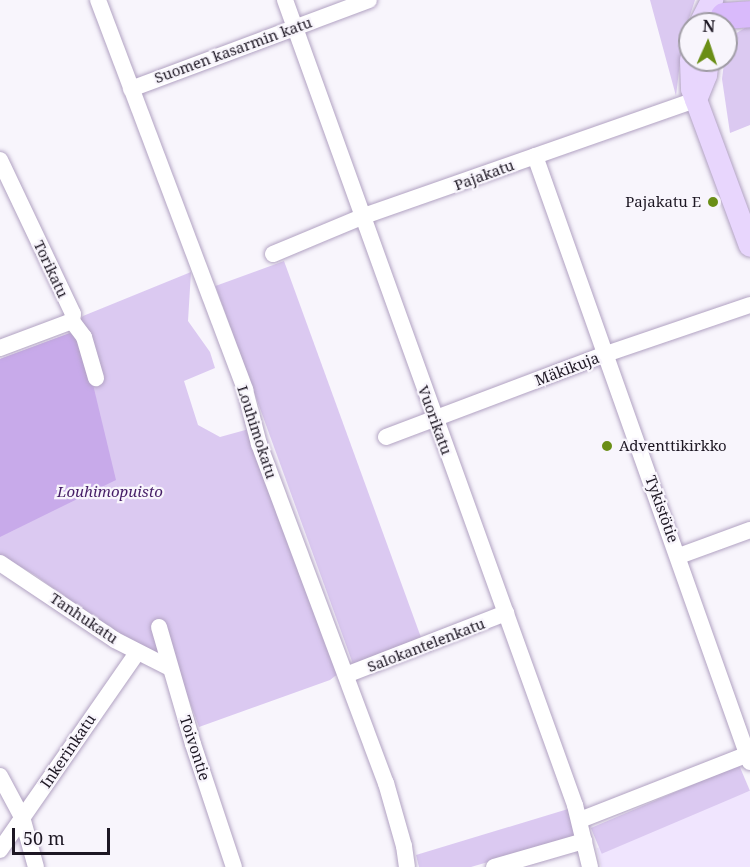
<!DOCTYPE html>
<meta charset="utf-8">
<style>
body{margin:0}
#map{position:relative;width:750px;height:867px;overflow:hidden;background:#f8f5fc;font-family:"Noto Serif",serif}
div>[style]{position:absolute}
.built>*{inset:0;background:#f0e5fe}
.green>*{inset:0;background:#dbc9f1;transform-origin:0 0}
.forest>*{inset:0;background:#c8aaea}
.roads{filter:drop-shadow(0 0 2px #b1a2c2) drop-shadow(0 0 2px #b1a2c2)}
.minor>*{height:16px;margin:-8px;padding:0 8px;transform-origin:8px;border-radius:8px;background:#fff}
.major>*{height:22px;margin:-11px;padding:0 11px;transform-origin:11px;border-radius:11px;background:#e8d6fd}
.highway>*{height:26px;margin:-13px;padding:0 13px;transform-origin:13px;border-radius:13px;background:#d9bafb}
.dots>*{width:16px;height:16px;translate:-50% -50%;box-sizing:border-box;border:3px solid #f8f5fc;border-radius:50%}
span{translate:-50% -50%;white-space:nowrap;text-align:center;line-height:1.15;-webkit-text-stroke:4.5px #f8f5fc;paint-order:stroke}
.street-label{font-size:15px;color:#1d1723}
.poi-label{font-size:15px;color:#1d1723}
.right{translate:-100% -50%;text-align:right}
.left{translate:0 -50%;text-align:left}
.park-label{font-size:15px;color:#451d66;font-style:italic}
.north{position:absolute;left:678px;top:12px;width:60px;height:60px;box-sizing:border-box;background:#f8f5fc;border:2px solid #a09ca5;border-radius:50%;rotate:3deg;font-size:16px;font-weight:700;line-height:24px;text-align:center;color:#1d1723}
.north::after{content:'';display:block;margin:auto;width:21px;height:27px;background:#6a8e16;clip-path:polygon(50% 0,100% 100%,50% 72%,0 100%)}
.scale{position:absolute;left:12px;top:828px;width:98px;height:27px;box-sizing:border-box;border:3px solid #1d1723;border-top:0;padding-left:8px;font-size:18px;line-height:21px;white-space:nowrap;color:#1d1723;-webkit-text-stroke:4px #f8f5fc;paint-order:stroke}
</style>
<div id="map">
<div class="built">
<i style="clip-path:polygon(750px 791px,750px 867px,601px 867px,597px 848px)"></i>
</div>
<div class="green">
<i style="clip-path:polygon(650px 0,695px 0,683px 37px,676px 96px)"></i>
<i style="clip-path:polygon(750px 25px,750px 125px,730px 133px,722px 79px,724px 63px,733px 35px)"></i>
<i style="left:284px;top:261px;width:402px;height:73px;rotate:70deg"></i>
<i style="clip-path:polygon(191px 272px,188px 321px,210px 352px,215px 368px,184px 381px,198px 425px,220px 437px,249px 429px,339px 673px,330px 680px,199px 727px,176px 665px,119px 635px,35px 575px,0 555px,0 359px,70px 333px,83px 316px)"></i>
<i style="left:739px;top:765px;width:28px;height:161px;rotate:67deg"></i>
<i style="clip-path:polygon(568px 809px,575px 836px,471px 867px,419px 867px,416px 855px)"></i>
</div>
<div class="forest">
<i style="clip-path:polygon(70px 333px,79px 341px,89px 368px,116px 480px,0 537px,0 359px)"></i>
</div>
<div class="roads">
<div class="minor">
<i style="left:98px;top:0;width:417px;rotate:69.3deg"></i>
<i style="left:245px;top:390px;width:56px;rotate:75.5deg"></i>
<i style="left:259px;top:444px;width:362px;rotate:69.5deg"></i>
<i style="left:386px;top:783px;width:66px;rotate:74.1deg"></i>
<i style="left:404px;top:846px;width:21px;rotate:82deg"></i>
<i style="left:285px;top:0;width:856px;rotate:70.19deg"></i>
<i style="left:575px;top:805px;width:64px;rotate:76.4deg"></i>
<i style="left:131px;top:89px;width:254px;rotate:-20.5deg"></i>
<i style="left:535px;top:156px;width:643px;rotate:70.47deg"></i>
<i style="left:0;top:160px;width:170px;rotate:64.6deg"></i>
<i style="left:73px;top:314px;width:7px;rotate:98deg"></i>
<i style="left:72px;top:321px;width:20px;rotate:53deg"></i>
<i style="left:84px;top:337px;width:43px;rotate:73.7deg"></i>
<i style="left:273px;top:254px;width:99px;rotate:-22.7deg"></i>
<i style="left:364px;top:216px;width:352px;rotate:-19.3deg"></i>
<i style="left:0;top:348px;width:77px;rotate:-20.6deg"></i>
<i style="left:386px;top:437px;width:235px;rotate:-20.7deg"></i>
<i style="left:606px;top:354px;width:152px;rotate:-18.8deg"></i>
<i style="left:679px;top:556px;width:76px;rotate:-20.1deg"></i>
<i style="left:0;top:563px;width:138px;rotate:33.8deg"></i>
<i style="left:115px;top:640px;width:62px;rotate:27deg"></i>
<i style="left:159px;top:627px;width:122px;rotate:73.8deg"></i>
<i style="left:193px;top:744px;width:130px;rotate:71.6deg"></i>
<i style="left:346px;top:675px;width:172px;rotate:-21.2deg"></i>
<i style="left:0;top:776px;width:47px;rotate:61.8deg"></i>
<i style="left:22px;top:817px;width:52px;rotate:74.4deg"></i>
<i style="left:580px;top:820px;width:178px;rotate:-21.4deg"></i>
<i style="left:0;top:850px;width:240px;rotate:-55.2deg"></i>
<i style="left:494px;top:867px;width:94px;rotate:-16.1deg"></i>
</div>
<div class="major">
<i style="left:700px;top:24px;width:27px;rotate:-63deg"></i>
<i style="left:691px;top:60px;width:29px;rotate:88deg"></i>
<i style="left:692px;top:89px;width:167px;rotate:69.7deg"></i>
<i style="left:696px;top:100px;width:27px;rotate:-68deg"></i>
<i style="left:706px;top:75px;width:15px;rotate:-82deg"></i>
</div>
<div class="highway">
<i style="left:724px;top:16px;width:26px;rotate:-4deg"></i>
</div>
</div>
<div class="dots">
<i style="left:713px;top:202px;background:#6a8e16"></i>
<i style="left:607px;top:446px;background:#6a8e16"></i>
</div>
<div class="street-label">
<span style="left:233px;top:50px;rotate:-20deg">Suomen kasarmin katu</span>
<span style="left:484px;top:175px;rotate:-20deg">Pajakatu</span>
<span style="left:51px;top:269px;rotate:65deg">Torikatu</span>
<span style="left:567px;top:369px;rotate:-21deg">Mäkikuja</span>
<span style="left:435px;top:420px;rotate:70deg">Vuorikatu</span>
<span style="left:257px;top:432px;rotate:72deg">Louhimokatu</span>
<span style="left:662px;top:509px;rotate:70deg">Tykistötie</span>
<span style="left:84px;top:618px;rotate:34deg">Tanhukatu</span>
<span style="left:426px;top:645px;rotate:-21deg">Salokantelenkatu</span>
<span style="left:195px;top:748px;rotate:72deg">Toivontie</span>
<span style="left:68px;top:751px;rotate:-56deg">Inkerinkatu</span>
</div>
<div class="poi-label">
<span class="right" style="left:701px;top:202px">Pajakatu E</span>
<span class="left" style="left:619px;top:446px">Adventtikirkko</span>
</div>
<div class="park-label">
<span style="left:110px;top:492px">Louhimopuisto</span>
</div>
<div class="north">N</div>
<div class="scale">50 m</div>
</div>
